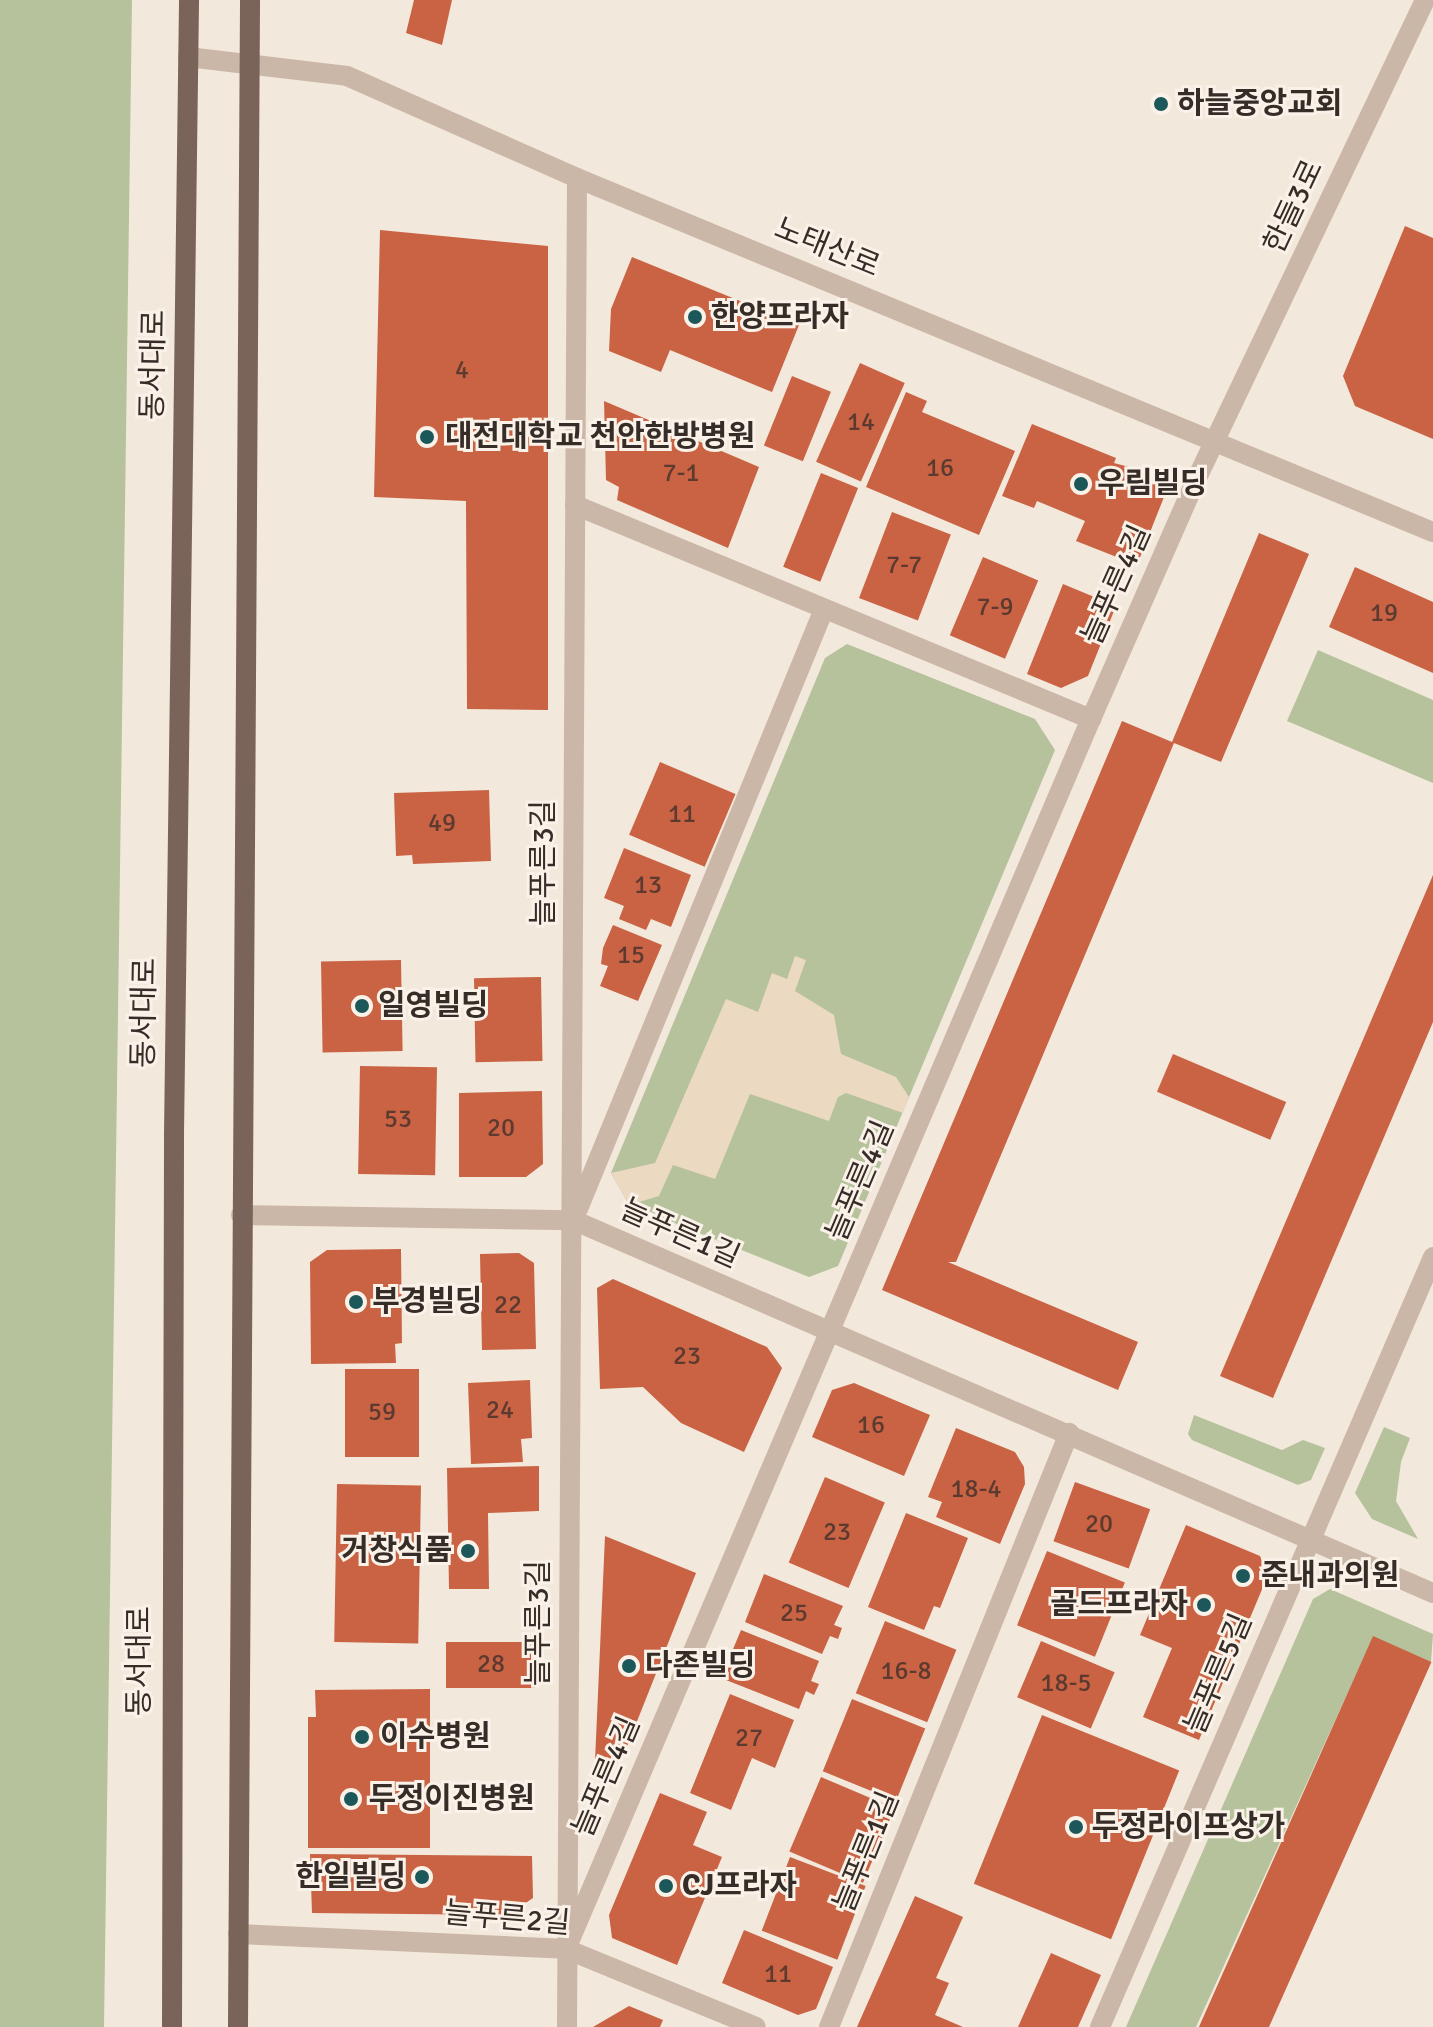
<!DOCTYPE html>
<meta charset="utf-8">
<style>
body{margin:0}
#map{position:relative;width:1433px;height:2027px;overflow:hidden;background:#f3e8dc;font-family:Signika,"Noto Sans KR",sans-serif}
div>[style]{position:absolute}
.green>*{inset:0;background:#b5c29b}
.plaza>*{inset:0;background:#ebd9c2}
.building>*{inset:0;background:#c96343;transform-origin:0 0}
.minor>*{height:20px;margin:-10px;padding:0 10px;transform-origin:10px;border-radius:10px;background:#cbb7a7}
.major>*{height:20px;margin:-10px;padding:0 10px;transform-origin:10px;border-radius:10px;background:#7a6358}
.dots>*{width:22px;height:22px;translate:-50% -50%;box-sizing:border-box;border:4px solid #faf2e8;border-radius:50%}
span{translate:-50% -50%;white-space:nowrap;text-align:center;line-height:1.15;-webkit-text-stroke:6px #faf2e8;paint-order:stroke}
.number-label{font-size:26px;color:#5c3a2f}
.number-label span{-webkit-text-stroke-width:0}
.poi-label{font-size:30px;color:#372d28;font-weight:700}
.left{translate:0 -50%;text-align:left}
.right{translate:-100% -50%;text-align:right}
.street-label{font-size:30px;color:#372d28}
</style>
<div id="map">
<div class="green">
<i style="clip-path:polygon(0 0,132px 0,104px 2027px,0 2027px)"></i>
<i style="clip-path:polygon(847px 644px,1035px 719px,1055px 750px,838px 1266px,809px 1277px,629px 1205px,611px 1173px,825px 658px)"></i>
<i style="clip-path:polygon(1318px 650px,1433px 700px,1433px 783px,1287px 721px)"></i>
<i style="clip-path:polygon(1194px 1415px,1282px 1450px,1303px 1440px,1325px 1448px,1311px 1480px,1298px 1485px,1192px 1440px,1188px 1434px)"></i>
<i style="clip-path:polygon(1384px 1427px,1410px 1438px,1401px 1462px,1396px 1501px,1418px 1539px,1372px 1519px,1355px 1493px)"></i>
<i style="clip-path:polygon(1330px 1589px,1433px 1634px,1431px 1662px,1373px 1637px,1196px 2027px,1126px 2027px,1313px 1599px)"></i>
</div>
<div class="plaza">
<i style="clip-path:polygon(795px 956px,806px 960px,795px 991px,834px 1015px,841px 1054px,896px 1077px,909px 1097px,903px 1113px,846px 1093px,838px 1097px,829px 1121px,750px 1094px,715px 1179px,673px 1165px,659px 1196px,629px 1205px,611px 1173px,655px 1163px,726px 999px,758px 1012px,772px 973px,787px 979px)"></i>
</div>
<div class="building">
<i style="clip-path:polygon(414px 0,452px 0,442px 45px,406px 33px)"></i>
<i style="clip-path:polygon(1405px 226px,1433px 238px,1433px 439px,1355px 406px,1343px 376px)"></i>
<i style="clip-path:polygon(380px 230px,548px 246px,548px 710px,467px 709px,466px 501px,374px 497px)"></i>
<i style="clip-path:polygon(632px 257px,799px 325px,772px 392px,670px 350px,661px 372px,609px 351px,611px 309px)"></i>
<i style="left:860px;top:363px;width:49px;height:108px;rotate:24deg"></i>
<i style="left:792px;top:376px;width:42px;height:75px;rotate:22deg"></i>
<i style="clip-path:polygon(906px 392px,927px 401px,922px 412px,1015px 451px,979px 535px,866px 487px)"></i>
<i style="clip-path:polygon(604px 401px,759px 467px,728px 548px,617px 500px,619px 487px,606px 480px)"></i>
<i style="clip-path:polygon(1032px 424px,1116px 458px,1114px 463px,1148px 472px,1164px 497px,1137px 565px,1076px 541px,1085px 521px,1037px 501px,1034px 508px,1002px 496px)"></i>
<i style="left:821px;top:473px;width:40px;height:101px;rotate:22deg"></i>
<i style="left:892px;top:512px;width:63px;height:92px;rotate:21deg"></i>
<i style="clip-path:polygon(1259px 533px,1309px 554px,1221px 762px,1174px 743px,956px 1262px,948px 1262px,1138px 1342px,1118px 1390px,882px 1290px,1122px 721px,1172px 742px)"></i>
<i style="left:983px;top:557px;width:60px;height:85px;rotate:23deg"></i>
<i style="clip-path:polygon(1355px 567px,1433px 602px,1433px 673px,1329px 627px)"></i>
<i style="clip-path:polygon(1063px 584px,1116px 606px,1088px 676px,1061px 688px,1027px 674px)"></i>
<i style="left:660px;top:762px;width:82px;height:79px;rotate:23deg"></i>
<i style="clip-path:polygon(489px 790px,491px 861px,413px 864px,412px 855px,396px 856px,394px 793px)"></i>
<i style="clip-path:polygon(624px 848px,691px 875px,671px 927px,651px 919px,646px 930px,619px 919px,624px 906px,604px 898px)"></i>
<i style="clip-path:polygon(1433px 875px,1433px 1022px,1273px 1398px,1220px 1376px)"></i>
<i style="clip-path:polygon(613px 925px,662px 945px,638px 1001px,600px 986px,608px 966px,601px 964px,603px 948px)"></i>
<i style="left:401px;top:960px;width:91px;height:80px;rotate:89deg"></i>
<i style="left:541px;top:977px;width:84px;height:67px;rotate:89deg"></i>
<i style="left:1173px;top:1054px;width:123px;height:41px;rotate:23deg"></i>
<i style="left:360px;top:1066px;width:77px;height:108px;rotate:1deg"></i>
<i style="clip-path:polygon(542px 1091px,543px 1164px,526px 1177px,459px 1177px,459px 1093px)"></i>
<i style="clip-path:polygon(401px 1249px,402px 1343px,395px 1344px,396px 1363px,311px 1364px,310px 1262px,327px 1250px)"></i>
<i style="clip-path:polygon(519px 1253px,534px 1263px,536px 1349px,482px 1350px,480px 1254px)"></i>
<i style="clip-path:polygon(613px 1279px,767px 1347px,782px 1368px,744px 1452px,681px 1423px,643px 1387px,600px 1389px,597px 1288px)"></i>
<i style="left:345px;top:1369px;width:74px;height:88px"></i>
<i style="clip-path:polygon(530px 1380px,532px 1438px,521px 1439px,523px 1462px,471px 1464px,468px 1383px)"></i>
<i style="clip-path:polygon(854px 1383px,930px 1415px,904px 1476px,812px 1437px,832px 1390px)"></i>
<i style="clip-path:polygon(956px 1428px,1015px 1452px,1024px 1467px,1025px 1484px,1000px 1544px,936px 1517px,942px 1502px,928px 1497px)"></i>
<i style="clip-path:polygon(539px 1466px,539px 1511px,488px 1513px,489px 1589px,449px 1589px,447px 1468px)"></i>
<i style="left:825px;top:1477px;width:65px;height:93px;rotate:23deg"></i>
<i style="left:1075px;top:1482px;width:80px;height:63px;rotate:20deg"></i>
<i style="left:337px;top:1484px;width:84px;height:158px;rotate:1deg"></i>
<i style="clip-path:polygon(906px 1513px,968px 1538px,940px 1608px,934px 1606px,924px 1630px,868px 1607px)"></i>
<i style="clip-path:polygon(1186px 1525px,1260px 1556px,1268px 1575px,1199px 1740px,1143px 1717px,1172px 1648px,1140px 1635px)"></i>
<i style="clip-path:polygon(605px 1536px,696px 1573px,622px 1759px,607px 1770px,595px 1761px)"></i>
<i style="left:1047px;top:1551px;width:84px;height:80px;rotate:22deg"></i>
<i style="clip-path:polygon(764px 1574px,843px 1606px,834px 1625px,842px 1628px,838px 1639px,830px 1636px,822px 1654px,745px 1622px)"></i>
<i style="left:885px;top:1621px;width:77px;height:78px;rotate:22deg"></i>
<i style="clip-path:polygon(741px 1630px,819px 1661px,811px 1681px,819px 1684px,814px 1695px,806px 1691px,799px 1709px,721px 1678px)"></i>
<i style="left:1373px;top:1636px;width:64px;height:429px;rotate:24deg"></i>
<i style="left:1041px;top:1641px;width:80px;height:61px;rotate:23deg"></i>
<i style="left:446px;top:1642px;width:89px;height:46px"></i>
<i style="clip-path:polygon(430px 1689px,430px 1848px,308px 1848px,308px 1717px,316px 1717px,315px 1690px)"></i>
<i style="clip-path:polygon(730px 1694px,794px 1720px,775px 1768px,752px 1758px,731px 1810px,690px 1793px)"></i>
<i style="left:852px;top:1699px;width:79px;height:78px;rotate:22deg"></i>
<i style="left:1042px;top:1715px;width:148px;height:182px;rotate:22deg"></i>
<i style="left:821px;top:1777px;width:80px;height:81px;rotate:23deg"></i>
<i style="clip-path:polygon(660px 1793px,707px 1812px,693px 1845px,722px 1857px,677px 1965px,612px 1938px,609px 1915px)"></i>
<i style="clip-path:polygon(310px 1854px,532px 1856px,533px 1898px,508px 1915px,312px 1913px)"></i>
<i style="left:790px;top:1857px;width:81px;height:79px;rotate:21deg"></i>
<i style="clip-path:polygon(915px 1896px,963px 1917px,936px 1978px,949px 1983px,935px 2015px,963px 2027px,857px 2027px)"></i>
<i style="clip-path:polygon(744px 1930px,833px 1967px,816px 2009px,798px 2015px,722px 1983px)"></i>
<i style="clip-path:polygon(1051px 1953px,1101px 1975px,1078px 2027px,1018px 2027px)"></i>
<i style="clip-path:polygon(629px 2006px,663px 2020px,660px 2027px,593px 2027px)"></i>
</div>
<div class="minor">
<i style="left:188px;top:57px;width:160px;rotate:6.8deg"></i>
<i style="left:347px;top:76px;width:252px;rotate:23.9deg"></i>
<i style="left:577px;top:178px;width:926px;rotate:22.47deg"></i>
<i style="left:575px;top:505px;width:559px;rotate:22.53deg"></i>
<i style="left:578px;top:1209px;width:648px;rotate:-67.71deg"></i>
<i style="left:241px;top:1215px;width:332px;rotate:0.9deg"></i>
<i style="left:573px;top:1220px;width:937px;rotate:23.45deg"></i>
<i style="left:238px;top:1934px;width:328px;rotate:2.6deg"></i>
<i style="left:566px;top:1949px;width:205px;rotate:22.3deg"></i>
<i style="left:566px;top:1949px;width:1337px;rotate:-66.89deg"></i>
<i style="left:1091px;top:719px;width:263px;rotate:-66.3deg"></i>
<i style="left:1197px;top:478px;width:530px;rotate:-64.5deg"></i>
<i style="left:567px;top:2027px;width:1849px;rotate:-89.69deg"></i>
<i style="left:829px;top:2027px;width:641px;rotate:-68deg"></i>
<i style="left:1100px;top:2027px;width:839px;rotate:-66.61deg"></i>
</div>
<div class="major">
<i style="left:172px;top:2027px;width:893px;rotate:-89.87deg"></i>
<i style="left:174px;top:1134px;width:1134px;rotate:-89.24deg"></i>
<i style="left:238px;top:2027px;width:2027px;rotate:-89.66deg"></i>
</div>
<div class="dots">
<i style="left:1161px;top:104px;background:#1c575a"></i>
<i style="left:695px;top:317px;background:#1c575a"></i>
<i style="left:427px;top:437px;background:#1c575a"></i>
<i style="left:1081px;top:484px;background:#1c575a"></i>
<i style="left:362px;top:1006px;background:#1c575a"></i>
<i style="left:356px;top:1302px;background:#1c575a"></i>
<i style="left:468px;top:1551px;background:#1c575a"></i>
<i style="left:1243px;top:1576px;background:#1c575a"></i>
<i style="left:1204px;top:1605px;background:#1c575a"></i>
<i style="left:629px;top:1666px;background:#1c575a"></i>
<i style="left:362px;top:1737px;background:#1c575a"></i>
<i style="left:351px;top:1799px;background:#1c575a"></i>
<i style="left:1076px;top:1827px;background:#1c575a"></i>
<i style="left:422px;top:1877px;background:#1c575a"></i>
<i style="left:666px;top:1886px;background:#1c575a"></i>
</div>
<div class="number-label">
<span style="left:462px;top:371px">4</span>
<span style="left:861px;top:423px">14</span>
<span style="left:940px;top:469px">16</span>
<span style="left:681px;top:474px">7-1</span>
<span style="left:904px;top:566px">7-7</span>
<span style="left:995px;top:608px">7-9</span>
<span style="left:1384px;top:614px">19</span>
<span style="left:682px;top:815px">11</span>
<span style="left:442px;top:824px">49</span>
<span style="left:648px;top:886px">13</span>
<span style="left:631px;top:956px">15</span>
<span style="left:398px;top:1120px">53</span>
<span style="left:501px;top:1129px">20</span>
<span style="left:508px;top:1306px">22</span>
<span style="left:687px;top:1357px">23</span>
<span style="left:500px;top:1411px">24</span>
<span style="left:382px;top:1413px">59</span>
<span style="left:871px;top:1426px">16</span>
<span style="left:976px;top:1490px">18-4</span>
<span style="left:1099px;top:1525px">20</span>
<span style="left:837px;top:1533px">23</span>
<span style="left:794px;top:1614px">25</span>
<span style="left:491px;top:1665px">28</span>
<span style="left:906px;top:1672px">16-8</span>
<span style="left:1066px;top:1684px">18-5</span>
<span style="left:749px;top:1739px">27</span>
<span style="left:778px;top:1975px">11</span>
</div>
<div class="poi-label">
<span class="left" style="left:1177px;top:104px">하늘중앙교회</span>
<span class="left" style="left:711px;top:317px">한양프라자</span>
<span class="left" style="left:445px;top:437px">대전대학교 천안한방병원</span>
<span class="left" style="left:1097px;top:484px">우림빌딩</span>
<span class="left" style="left:378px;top:1006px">일영빌딩</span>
<span class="left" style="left:372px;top:1302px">부경빌딩</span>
<span class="right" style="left:452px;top:1551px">거창식품</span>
<span class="left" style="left:1261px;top:1576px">준내과의원</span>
<span class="right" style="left:1188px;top:1605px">골드프라자</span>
<span class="left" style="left:645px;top:1666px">다존빌딩</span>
<span class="left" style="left:380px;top:1737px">이수병원</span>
<span class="left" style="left:369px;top:1799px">두정이진병원</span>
<span class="left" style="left:1092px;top:1827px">두정라이프상가</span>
<span class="right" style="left:406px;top:1877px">한일빌딩</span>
<span class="left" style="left:682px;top:1886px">CJ프라자</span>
</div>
<div class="street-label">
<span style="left:1294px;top:207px;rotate:-65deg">한들3로</span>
<span style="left:827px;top:248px;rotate:22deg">노태산로</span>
<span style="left:154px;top:365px;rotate:-89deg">동서대로</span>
<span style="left:1117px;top:585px;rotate:-66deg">늘푸른4길</span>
<span style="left:544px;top:863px;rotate:-90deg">늘푸른3길</span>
<span style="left:145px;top:1013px;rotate:-89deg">동서대로</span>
<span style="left:861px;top:1181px;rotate:-67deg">늘푸른4길</span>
<span style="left:680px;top:1234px;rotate:24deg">늘푸른1길</span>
<span style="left:539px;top:1623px;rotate:-90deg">늘푸른3길</span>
<span style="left:140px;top:1661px;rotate:-90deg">동서대로</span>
<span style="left:1219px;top:1674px;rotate:-67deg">늘푸른5길</span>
<span style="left:607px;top:1777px;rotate:-67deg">늘푸른4길</span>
<span style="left:867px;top:1852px;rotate:-68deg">늘푸른1길</span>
<span style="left:507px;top:1919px;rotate:5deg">늘푸른2길</span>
</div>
</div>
